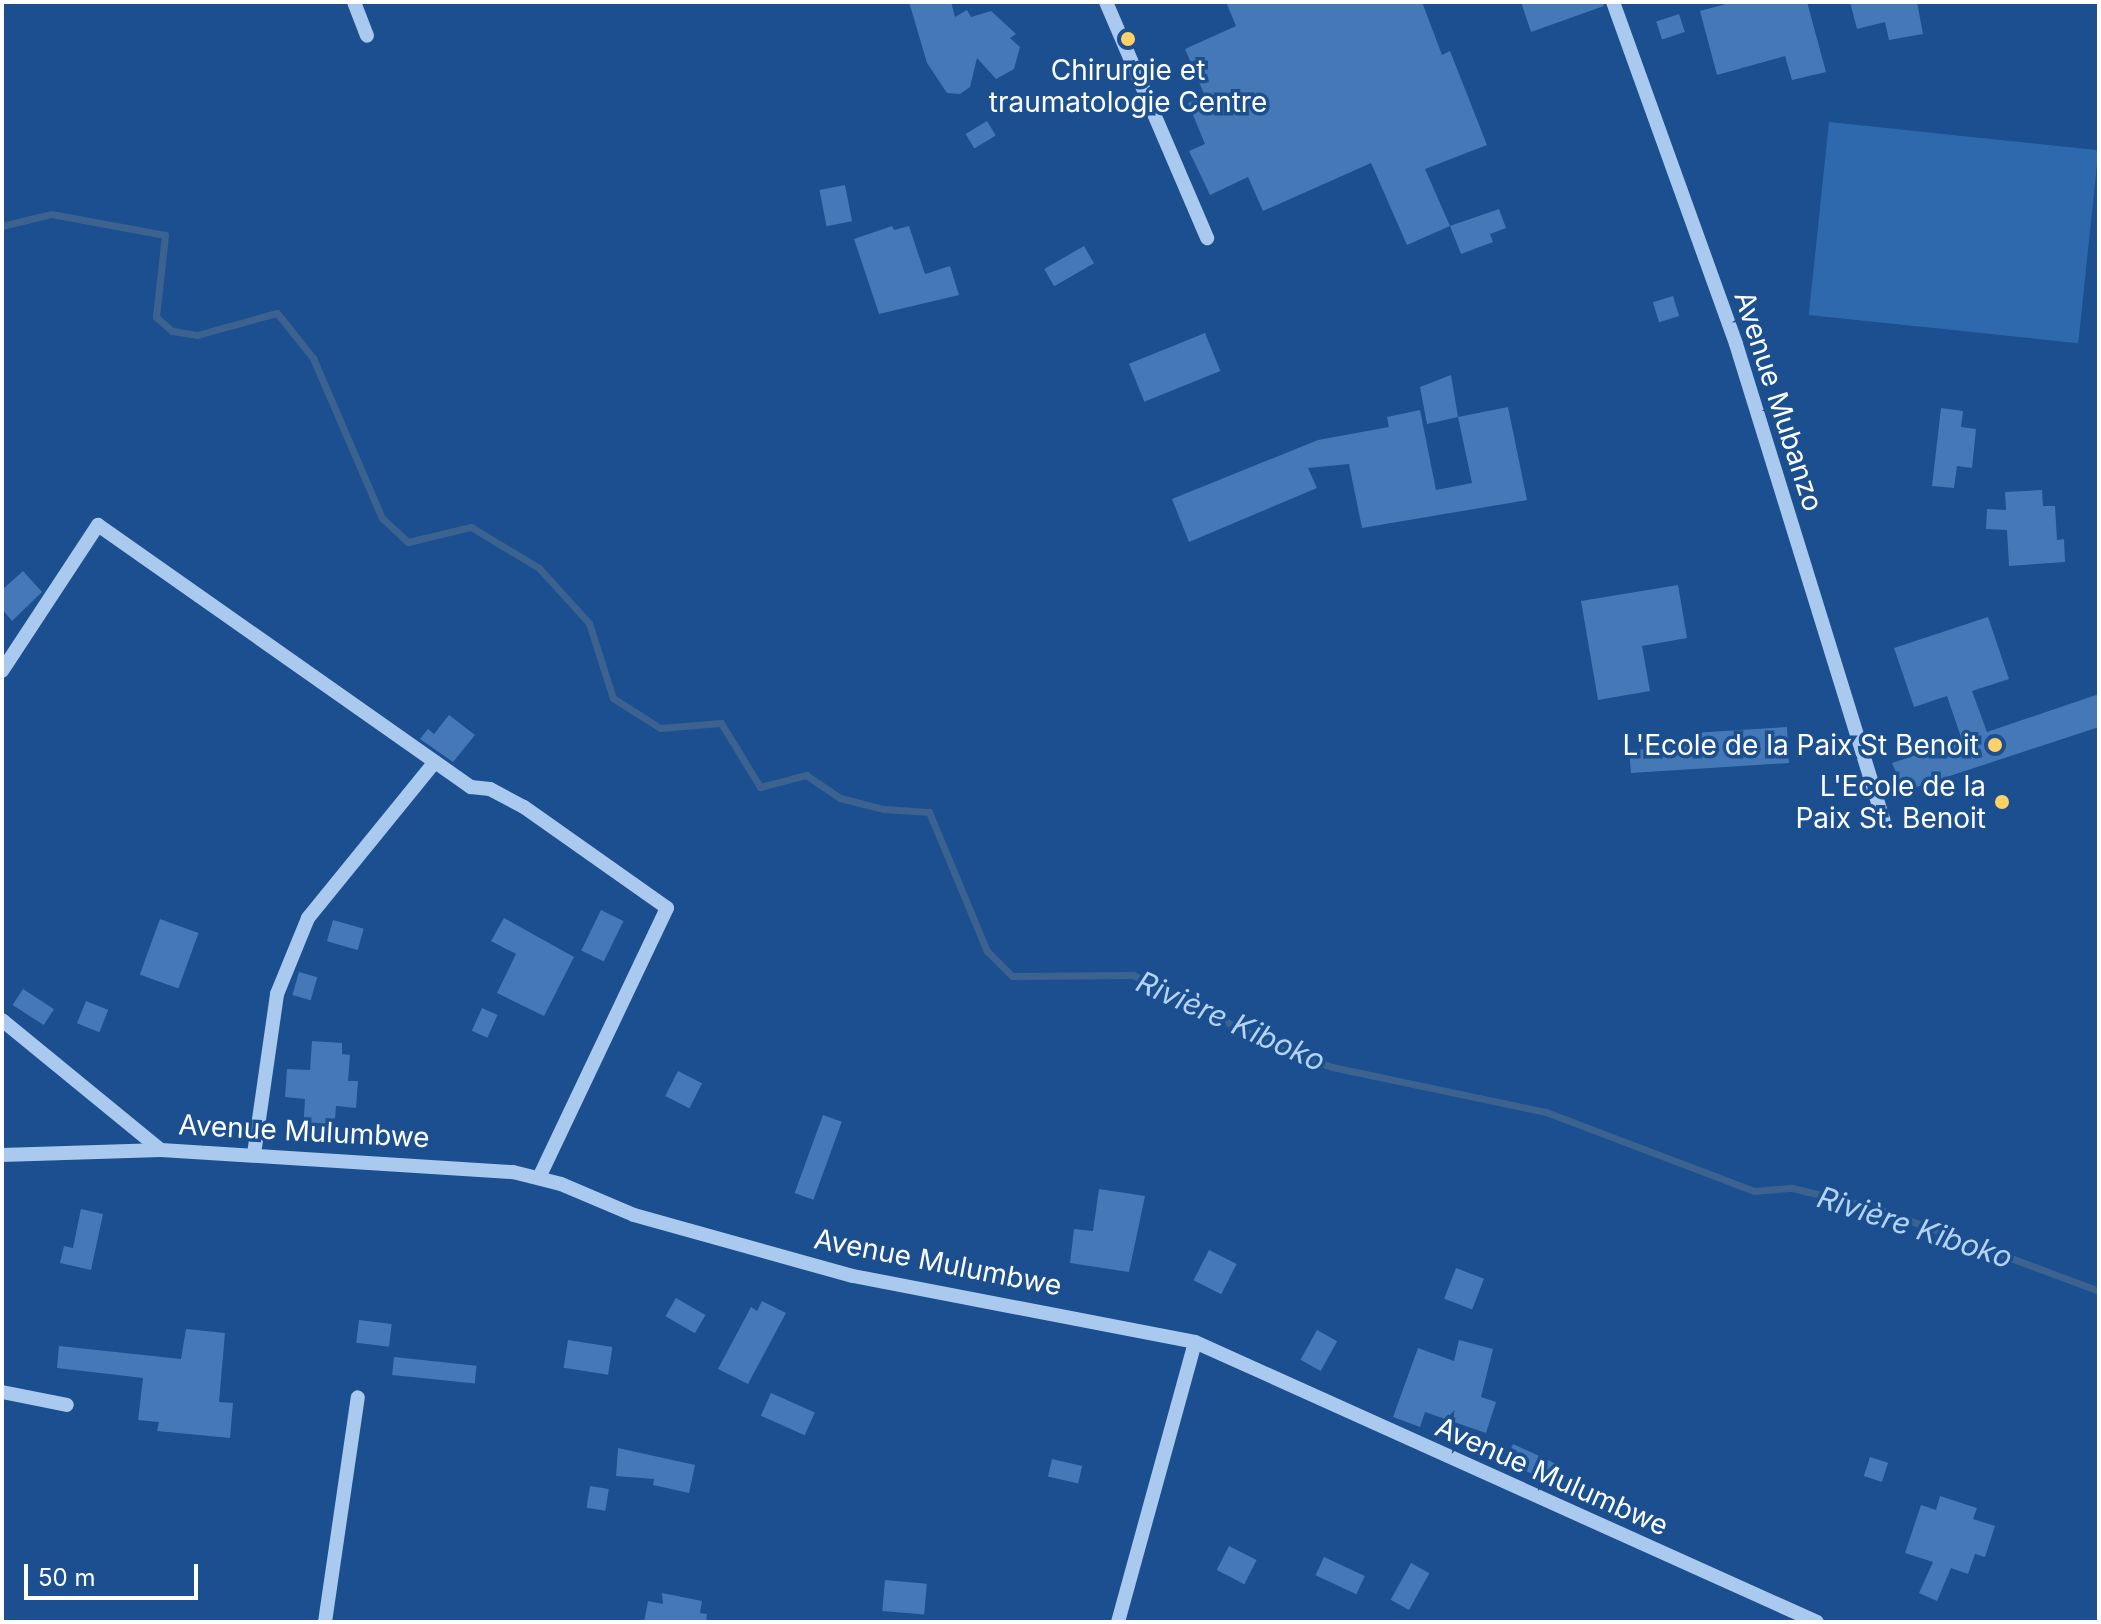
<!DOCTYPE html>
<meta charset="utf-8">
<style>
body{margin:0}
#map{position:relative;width:2101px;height:1624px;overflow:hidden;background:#1b4f8f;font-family:Inter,sans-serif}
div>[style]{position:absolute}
.green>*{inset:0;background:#2e69ad;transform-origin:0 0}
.stream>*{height:7px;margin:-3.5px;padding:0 3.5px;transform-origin:3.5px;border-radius:3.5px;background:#3c6290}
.building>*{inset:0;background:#4478b7;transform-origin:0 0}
.minor>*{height:14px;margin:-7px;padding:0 7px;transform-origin:7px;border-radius:7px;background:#a9c9ee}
.dots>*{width:22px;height:22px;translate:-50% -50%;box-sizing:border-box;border:4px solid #1b4f8f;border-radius:50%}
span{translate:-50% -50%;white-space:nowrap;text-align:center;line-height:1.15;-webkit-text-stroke:7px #1b4f8f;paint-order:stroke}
.poi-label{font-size:28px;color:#fff}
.right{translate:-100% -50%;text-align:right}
.street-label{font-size:28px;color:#fff}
.water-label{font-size:30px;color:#b5d3f5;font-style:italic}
.frame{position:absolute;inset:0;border:4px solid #fff;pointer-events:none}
.scale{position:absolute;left:24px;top:1564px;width:174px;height:36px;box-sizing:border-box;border:4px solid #fff;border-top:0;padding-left:10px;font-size:24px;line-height:28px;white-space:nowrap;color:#fff;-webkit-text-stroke:6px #1b4f8f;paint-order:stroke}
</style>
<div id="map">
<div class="green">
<i style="left:1829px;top:122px;width:271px;height:194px;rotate:6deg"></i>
</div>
<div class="stream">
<i style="left:2px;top:226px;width:50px;rotate:-13.8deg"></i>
<i style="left:51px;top:214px;width:116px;rotate:10.4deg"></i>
<i style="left:165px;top:235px;width:82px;rotate:96.3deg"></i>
<i style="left:156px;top:317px;width:21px;rotate:41deg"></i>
<i style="left:172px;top:331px;width:25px;rotate:9deg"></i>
<i style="left:197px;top:335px;width:83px;rotate:-15.4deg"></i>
<i style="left:277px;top:313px;width:58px;rotate:51.3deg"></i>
<i style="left:313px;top:358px;width:174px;rotate:66.7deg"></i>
<i style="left:382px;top:518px;width:35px;rotate:43deg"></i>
<i style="left:408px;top:542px;width:65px;rotate:-13.4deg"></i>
<i style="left:471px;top:527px;width:79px;rotate:31.1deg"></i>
<i style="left:539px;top:568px;width:74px;rotate:47.7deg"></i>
<i style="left:589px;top:623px;width:79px;rotate:72.3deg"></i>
<i style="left:613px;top:698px;width:56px;rotate:32.6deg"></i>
<i style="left:660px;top:728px;width:61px;rotate:-4.7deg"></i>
<i style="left:721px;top:723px;width:75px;rotate:58.6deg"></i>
<i style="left:760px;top:787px;width:48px;rotate:-14.6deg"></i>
<i style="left:806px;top:775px;width:41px;rotate:34.1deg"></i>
<i style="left:840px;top:798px;width:44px;rotate:14.3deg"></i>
<i style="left:883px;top:809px;width:46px;rotate:3.7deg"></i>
<i style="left:929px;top:812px;width:151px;rotate:67.4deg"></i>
<i style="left:987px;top:951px;width:35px;rotate:45deg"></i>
<i style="left:1012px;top:976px;width:121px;rotate:-0.5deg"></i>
<i style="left:1133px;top:975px;width:165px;rotate:26.6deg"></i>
<i style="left:1281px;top:1049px;width:54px;rotate:19.4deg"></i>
<i style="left:1332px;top:1067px;width:219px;rotate:11.9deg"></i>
<i style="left:1546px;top:1112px;width:222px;rotate:20.8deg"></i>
<i style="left:1754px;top:1191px;width:38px;rotate:-5deg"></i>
<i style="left:1792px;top:1188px;width:86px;rotate:13.4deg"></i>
<i style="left:1876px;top:1208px;width:238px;rotate:20.4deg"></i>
</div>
<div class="building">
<i style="clip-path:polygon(909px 2px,951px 2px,955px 17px,967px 10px,971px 17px,991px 11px,1016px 34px,1010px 38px,1020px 47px,1014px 69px,996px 79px,977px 58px,970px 87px,960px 94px,947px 93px,927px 63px)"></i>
<i style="clip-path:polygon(1226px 2px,1422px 2px,1442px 55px,1450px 51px,1487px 145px,1425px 169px,1450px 226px,1407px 245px,1371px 163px,1263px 211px,1248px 177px,1210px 195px,1189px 151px,1205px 144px,1188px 103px,1205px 96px,1185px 49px,1236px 26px)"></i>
<i style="clip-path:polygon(1521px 2px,1603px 2px,1604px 6px,1531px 32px)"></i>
<i style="clip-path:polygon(1733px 2px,1807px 2px,1826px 72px,1792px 80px,1785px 56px,1717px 75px,1700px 11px)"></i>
<i style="clip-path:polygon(1850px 2px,1917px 2px,1923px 34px,1889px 40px,1885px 22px,1857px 29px)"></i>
<i style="left:1679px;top:14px;width:19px;height:24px;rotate:72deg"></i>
<i style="left:987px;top:121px;width:17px;height:25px;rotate:59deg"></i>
<i style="left:845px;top:185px;width:37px;height:26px;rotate:79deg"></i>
<i style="clip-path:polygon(1499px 209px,1506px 228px,1490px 234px,1493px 242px,1461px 254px,1450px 226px)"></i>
<i style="clip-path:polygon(892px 226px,894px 230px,909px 226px,925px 274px,950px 266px,959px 295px,879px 314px,854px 239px)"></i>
<i style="left:1084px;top:246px;width:20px;height:46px;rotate:60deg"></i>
<i style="left:1673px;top:296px;width:21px;height:21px;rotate:73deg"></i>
<i style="left:1205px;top:333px;width:41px;height:82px;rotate:68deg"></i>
<i style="clip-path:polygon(1451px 375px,1458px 417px,1427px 424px,1420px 387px)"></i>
<i style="clip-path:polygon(1508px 407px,1527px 500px,1362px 528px,1349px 464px,1308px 468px,1317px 488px,1189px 542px,1172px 499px,1318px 440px,1389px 427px,1387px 417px,1420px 410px,1436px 490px,1472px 483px,1458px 417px)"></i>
<i style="clip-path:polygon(1941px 408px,1963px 411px,1961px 427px,1976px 429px,1972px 468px,1957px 466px,1954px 488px,1932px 486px)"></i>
<i style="clip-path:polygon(2042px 490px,2043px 506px,2055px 506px,2057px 540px,2064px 539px,2065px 562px,2009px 566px,2007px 530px,1986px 529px,1987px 509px,2006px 510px,2005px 492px)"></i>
<i style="clip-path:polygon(23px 571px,42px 592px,12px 621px,2px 609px,2px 590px)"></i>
<i style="clip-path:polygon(1678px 585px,1687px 638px,1642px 646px,1650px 691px,1598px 700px,1581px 601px)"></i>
<i style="clip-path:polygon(1988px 617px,2009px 679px,1972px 691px,1987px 732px,2099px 694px,2099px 727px,1904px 791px,1892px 763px,1962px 740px,1947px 696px,1914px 707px,1894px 648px)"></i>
<i style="clip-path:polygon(449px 715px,475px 735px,453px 762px,420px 739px,428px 729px,434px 734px)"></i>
<i style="clip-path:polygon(1787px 727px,1789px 763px,1631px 773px,1629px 750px,1693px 746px,1693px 733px)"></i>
<i style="left:601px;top:910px;width:25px;height:45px;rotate:26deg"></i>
<i style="clip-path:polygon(504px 918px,574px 957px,544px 1016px,497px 993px,516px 954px,491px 941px)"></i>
<i style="left:160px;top:919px;width:41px;height:59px;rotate:20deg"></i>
<i style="left:333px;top:920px;width:32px;height:22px;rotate:16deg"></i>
<i style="left:299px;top:972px;width:19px;height:24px;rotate:16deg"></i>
<i style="left:23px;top:989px;width:37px;height:19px;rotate:33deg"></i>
<i style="left:86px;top:1001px;width:24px;height:24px;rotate:22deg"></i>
<i style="left:482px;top:1008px;width:17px;height:25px;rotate:24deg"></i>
<i style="clip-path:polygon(312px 1041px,342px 1043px,342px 1054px,350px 1055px,348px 1081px,358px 1081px,356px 1108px,336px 1106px,334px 1133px,303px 1131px,305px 1099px,285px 1097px,287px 1069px,310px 1070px)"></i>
<i style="left:678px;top:1071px;width:27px;height:28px;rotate:27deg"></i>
<i style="left:823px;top:1115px;width:20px;height:83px;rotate:20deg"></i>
<i style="clip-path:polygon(1099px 1189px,1145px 1196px,1129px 1272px,1070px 1263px,1074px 1229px,1093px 1231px)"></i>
<i style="clip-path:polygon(81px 1209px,103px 1214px,91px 1270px,60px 1263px,64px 1246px,73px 1248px)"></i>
<i style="left:1209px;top:1250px;width:31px;height:34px;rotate:27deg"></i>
<i style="left:1456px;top:1268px;width:30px;height:33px;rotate:21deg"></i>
<i style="left:676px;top:1298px;width:34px;height:21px;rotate:30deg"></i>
<i style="clip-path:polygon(762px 1301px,786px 1313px,748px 1384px,718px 1369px,751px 1307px,757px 1311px)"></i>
<i style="left:359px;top:1320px;width:33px;height:23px;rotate:7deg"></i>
<i style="clip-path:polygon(186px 1329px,225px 1333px,219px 1402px,233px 1403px,230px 1438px,157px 1431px,159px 1422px,138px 1420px,143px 1378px,57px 1368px,59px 1346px,181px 1359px)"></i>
<i style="left:1317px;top:1330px;width:23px;height:34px;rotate:29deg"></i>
<i style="left:568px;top:1340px;width:45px;height:28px;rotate:9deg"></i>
<i style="clip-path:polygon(1459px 1340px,1493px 1349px,1481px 1397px,1496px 1402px,1486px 1433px,1425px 1412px,1420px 1427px,1393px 1417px,1418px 1348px,1454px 1361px)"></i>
<i style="left:394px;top:1357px;width:83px;height:18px;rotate:6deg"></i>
<i style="left:771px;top:1393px;width:48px;height:25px;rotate:24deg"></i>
<i style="clip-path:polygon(1513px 1444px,1563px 1467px,1535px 1475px,1505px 1462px)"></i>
<i style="clip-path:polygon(618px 1448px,695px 1465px,689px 1493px,653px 1485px,654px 1479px,616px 1476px)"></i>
<i style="left:1870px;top:1457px;width:19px;height:20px;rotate:18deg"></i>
<i style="left:1052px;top:1459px;width:31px;height:18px;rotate:13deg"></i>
<i style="left:590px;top:1486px;width:19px;height:22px;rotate:9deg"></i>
<i style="clip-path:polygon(1940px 1496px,1977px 1508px,1973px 1519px,1995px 1526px,1985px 1557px,1975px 1554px,1968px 1574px,1951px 1568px,1937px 1601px,1919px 1593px,1933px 1562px,1905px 1553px,1921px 1505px,1936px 1510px)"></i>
<i style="left:1229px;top:1546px;width:31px;height:27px;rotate:27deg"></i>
<i style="left:1324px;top:1557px;width:45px;height:20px;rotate:25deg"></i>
<i style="left:1411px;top:1563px;width:21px;height:42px;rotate:29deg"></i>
<i style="left:885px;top:1580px;width:42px;height:31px;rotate:5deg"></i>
<i style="clip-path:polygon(662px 1593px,702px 1601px,700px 1613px,707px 1614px,706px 1622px,644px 1622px,648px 1601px,663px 1604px)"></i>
</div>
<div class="minor">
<i style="left:354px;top:2px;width:36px;rotate:69deg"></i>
<i style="left:1106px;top:2px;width:257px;rotate:66.8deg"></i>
<i style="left:1613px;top:2px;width:363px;rotate:70.2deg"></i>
<i style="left:1736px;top:344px;width:499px;rotate:72.8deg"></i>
<i style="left:2px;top:671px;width:175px;rotate:-56.7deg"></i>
<i style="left:98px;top:525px;width:456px;rotate:35.1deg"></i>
<i style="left:471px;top:787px;width:19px;rotate:6deg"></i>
<i style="left:490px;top:789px;width:38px;rotate:28deg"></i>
<i style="left:524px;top:807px;width:175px;rotate:35.2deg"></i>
<i style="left:667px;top:908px;width:298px;rotate:115.4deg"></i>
<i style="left:2px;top:1020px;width:205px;rotate:39.3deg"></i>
<i style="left:254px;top:1154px;width:162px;rotate:-81.8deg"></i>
<i style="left:277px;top:994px;width:82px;rotate:-67.8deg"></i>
<i style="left:308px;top:918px;width:201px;rotate:-50.9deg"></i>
<i style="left:2px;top:1155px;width:159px;rotate:-1.8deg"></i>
<i style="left:161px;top:1150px;width:353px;rotate:3.6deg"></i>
<i style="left:513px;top:1172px;width:49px;rotate:14deg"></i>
<i style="left:561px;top:1184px;width:79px;rotate:23deg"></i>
<i style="left:634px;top:1215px;width:227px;rotate:15.6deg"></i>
<i style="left:853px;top:1276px;width:348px;rotate:10.9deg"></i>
<i style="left:1195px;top:1342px;width:682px;rotate:24.24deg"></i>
<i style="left:2px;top:1392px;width:66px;rotate:11.3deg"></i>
<i style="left:325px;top:1622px;width:227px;rotate:-81.7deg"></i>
<i style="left:1118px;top:1622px;width:290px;rotate:-74.6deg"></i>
</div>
<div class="dots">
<i style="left:1128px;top:39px;background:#ffd166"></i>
<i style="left:1995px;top:745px;background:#ffd166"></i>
<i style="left:2002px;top:802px;background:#ffd166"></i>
</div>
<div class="poi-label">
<span style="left:1128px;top:86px">Chirurgie et<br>traumatologie Centre</span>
<span class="right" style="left:1979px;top:745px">L'Ecole de la Paix St Benoit</span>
<span class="right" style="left:1986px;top:802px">L'Ecole de la<br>Paix St. Benoit</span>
</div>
<div class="street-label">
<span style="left:1779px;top:401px;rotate:72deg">Avenue Mubanzo</span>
<span style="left:304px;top:1131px;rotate:3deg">Avenue Mulumbwe</span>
<span style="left:938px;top:1262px;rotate:11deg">Avenue Mulumbwe</span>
<span style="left:1552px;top:1476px;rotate:24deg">Avenue Mulumbwe</span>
</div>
<div class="water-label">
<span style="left:1231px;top:1021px;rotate:24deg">Rivière Kiboko</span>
<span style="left:1915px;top:1227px;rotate:18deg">Rivière Kiboko</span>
</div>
<div class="frame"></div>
<div class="scale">50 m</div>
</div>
